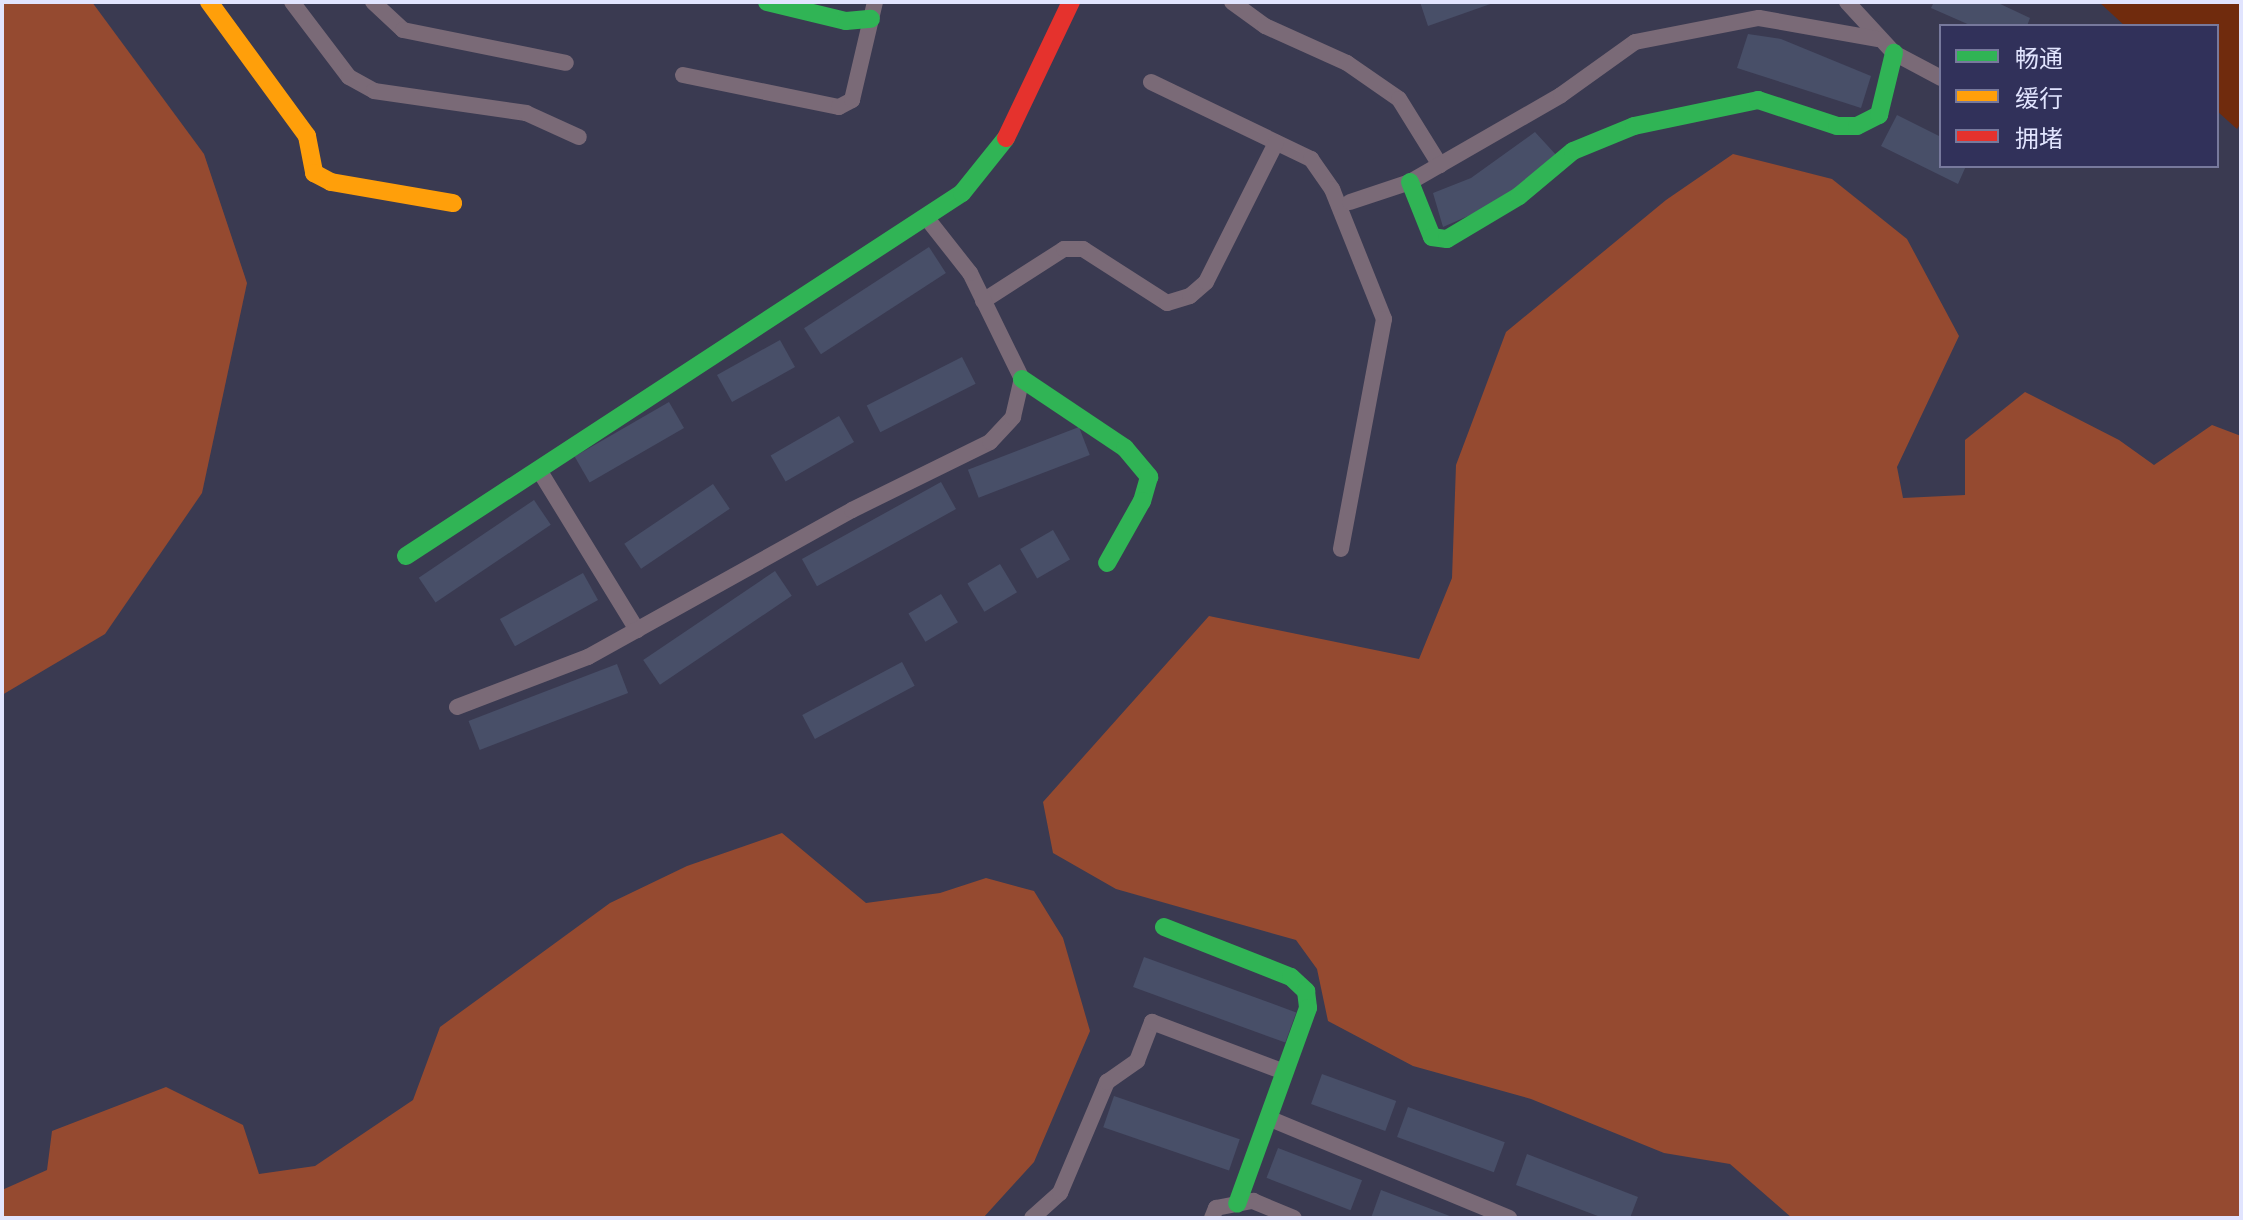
<!DOCTYPE html>
<meta charset="utf-8">
<style>
body{margin:0}
#map{position:relative;width:2243px;height:1220px;overflow:hidden;background:#3a3a51;font-family:Helvetica,"Noto Sans SC",sans-serif}
div>[style]{position:absolute}
.green>*{inset:0;background:#702b0d}
.forest>*{inset:0;background:#954a30}
.building>*{inset:0;background:#484f68;transform-origin:0 0}
.street>*{height:16px;margin:-8px;padding:0 8px;transform-origin:8px;border-radius:8px;background:#7a6a77}
.fast>*{height:18px;margin:-9px;padding:0 9px;transform-origin:9px;border-radius:9px;background:#30b455}
.slow>*{height:18px;margin:-9px;padding:0 9px;transform-origin:9px;border-radius:9px;background:#ff9f0a}
.jam>*{height:18px;margin:-9px;padding:0 9px;transform-origin:9px;border-radius:9px;background:#e5322d}
span{translate:-50% -50%;white-space:nowrap;text-align:center;line-height:1.15;-webkit-text-stroke:6px #31315a;paint-order:stroke}
.frame{position:absolute;inset:0;border:4px solid #e1e4fe;pointer-events:none}
.legend{position:absolute;left:1939px;top:24px;width:280px;height:144px;box-sizing:border-box;background:#31315a;border:2px solid #77799c;margin:0;padding:10px 14px;list-style:none;font-size:24px;color:#e1e4fe}
.legend li{display:flex;align-items:center;gap:16px;height:40px}
.legend b{width:40px;border:2px solid #77799c}
</style>
<div id="map">
<div class="green">
<i style="clip-path:polygon(2099px 2px,2241px 2px,2241px 123px,2237px 129px,2217px 111px,2217px 26px,2125px 26px)"></i>
</div>
<div class="forest">
<i style="clip-path:polygon(2px 2px,92px 2px,204px 154px,247px 283px,202px 493px,105px 634px,2px 695px)"></i>
<i style="clip-path:polygon(1733px 154px,1832px 179px,1907px 239px,1959px 336px,1897px 467px,1903px 498px,1965px 495px,1965px 440px,2025px 392px,2119px 440px,2154px 465px,2212px 425px,2241px 436px,2241px 1218px,1792px 1218px,1730px 1164px,1664px 1153px,1531px 1099px,1413px 1066px,1328px 1021px,1317px 969px,1296px 940px,1116px 889px,1053px 853px,1043px 802px,1209px 616px,1419px 659px,1452px 578px,1456px 465px,1506px 332px,1666px 200px)"></i>
<i style="clip-path:polygon(782px 833px,866px 903px,940px 893px,986px 878px,1034px 891px,1063px 938px,1090px 1031px,1034px 1162px,983px 1218px,2px 1218px,2px 1190px,47px 1170px,52px 1131px,166px 1087px,243px 1125px,259px 1174px,315px 1166px,413px 1100px,440px 1027px,610px 903px,687px 866px)"></i>
</div>
<div class="building">
<i style="clip-path:polygon(1420px 2px,1496px 2px,1428px 26px)"></i>
<i style="clip-path:polygon(1934px 2px,1996px 2px,2030px 18px,2027px 26px,1972px 26px,1931px 8px)"></i>
<i style="clip-path:polygon(1748px 34px,1781px 39px,1871px 76px,1861px 108px,1737px 68px)"></i>
<i style="clip-path:polygon(1897px 115px,1941px 137px,1941px 166px,1966px 166px,1958px 184px,1881px 146px)"></i>
<i style="clip-path:polygon(1535px 132px,1558px 157px,1493px 205px,1443px 227px,1433px 193px,1471px 178px)"></i>
<i style="left:929px;top:247px;width:31px;height:149px;rotate:57deg"></i>
<i style="left:780px;top:340px;width:31px;height:72px;rotate:61deg"></i>
<i style="left:962px;top:357px;width:30px;height:107px;rotate:63deg"></i>
<i style="left:669px;top:402px;width:30px;height:109px;rotate:60deg"></i>
<i style="left:839px;top:416px;width:30px;height:79px;rotate:60deg"></i>
<i style="left:1079px;top:427px;width:30px;height:119px;rotate:69deg"></i>
<i style="left:941px;top:482px;width:31px;height:159px;rotate:61deg"></i>
<i style="left:713px;top:484px;width:30px;height:107px;rotate:56deg"></i>
<i style="left:534px;top:500px;width:30px;height:139px;rotate:56deg"></i>
<i style="left:1053px;top:530px;width:34px;height:38px;rotate:60deg"></i>
<i style="left:1000px;top:564px;width:33px;height:38px;rotate:59deg"></i>
<i style="left:775px;top:571px;width:30px;height:159px;rotate:56deg"></i>
<i style="left:583px;top:573px;width:31px;height:95px;rotate:61deg"></i>
<i style="left:941px;top:594px;width:33px;height:38px;rotate:59deg"></i>
<i style="left:902px;top:662px;width:27px;height:113px;rotate:62deg"></i>
<i style="left:617px;top:664px;width:31px;height:159px;rotate:69deg"></i>
<i style="left:1144px;top:957px;width:162px;height:32px;rotate:20deg"></i>
<i style="left:1322px;top:1074px;width:79px;height:32px;rotate:20deg"></i>
<i style="left:1114px;top:1096px;width:133px;height:33px;rotate:19deg"></i>
<i style="left:1408px;top:1107px;width:103px;height:32px;rotate:20deg"></i>
<i style="left:1278px;top:1148px;width:90px;height:32px;rotate:21deg"></i>
<i style="clip-path:polygon(1527px 1154px,1638px 1197px,1630px 1218px,1603px 1218px,1516px 1185px)"></i>
<i style="clip-path:polygon(1381px 1190px,1455px 1218px,1371px 1218px)"></i>
</div>
<div class="street">
<i style="left:292px;top:2px;width:94px;rotate:52.8deg"></i>
<i style="left:349px;top:77px;width:29px;rotate:29deg"></i>
<i style="left:374px;top:91px;width:154px;rotate:8.2deg"></i>
<i style="left:526px;top:113px;width:58px;rotate:24.4deg"></i>
<i style="left:373px;top:2px;width:41px;rotate:43deg"></i>
<i style="left:403px;top:30px;width:166px;rotate:11.4deg"></i>
<i style="left:1232px;top:2px;width:41px;rotate:36deg"></i>
<i style="left:1265px;top:26px;width:90px;rotate:24.3deg"></i>
<i style="left:1347px;top:63px;width:63px;rotate:34.7deg"></i>
<i style="left:1399px;top:99px;width:78px;rotate:58.2deg"></i>
<i style="left:1847px;top:2px;width:69px;rotate:47.3deg"></i>
<i style="left:1894px;top:53px;width:53px;rotate:28deg"></i>
<i style="left:683px;top:75px;width:159px;rotate:11.6deg"></i>
<i style="left:839px;top:107px;width:15px;rotate:-28deg"></i>
<i style="left:852px;top:100px;width:101px;rotate:-76.8deg"></i>
<i style="left:1151px;top:82px;width:178px;rotate:25.7deg"></i>
<i style="left:1311px;top:159px;width:37px;rotate:55deg"></i>
<i style="left:1332px;top:189px;width:140px;rotate:68.2deg"></i>
<i style="left:1384px;top:319px;width:234px;rotate:100.6deg"></i>
<i style="left:1350px;top:202px;width:63px;rotate:-18.4deg"></i>
<i style="left:1410px;top:182px;width:174px;rotate:-29.9deg"></i>
<i style="left:1561px;top:95px;width:91px;rotate:-35.6deg"></i>
<i style="left:1635px;top:42px;width:126px;rotate:-11deg"></i>
<i style="left:1759px;top:18px;width:121px;rotate:10deg"></i>
<i style="left:983px;top:301px;width:96px;rotate:-32.7deg"></i>
<i style="left:1064px;top:249px;width:19px"></i>
<i style="left:1083px;top:249px;width:100px;rotate:32.7deg"></i>
<i style="left:1167px;top:303px;width:24px;rotate:-17deg"></i>
<i style="left:1190px;top:296px;width:21px;rotate:-41deg"></i>
<i style="left:1206px;top:282px;width:156px;rotate:-63.3deg"></i>
<i style="left:539px;top:470px;width:188px;rotate:58.5deg"></i>
<i style="left:457px;top:707px;width:140px;rotate:-20.9deg"></i>
<i style="left:588px;top:657px;width:302px;rotate:-29.1deg"></i>
<i style="left:852px;top:510px;width:154px;rotate:-26.2deg"></i>
<i style="left:990px;top:442px;width:34px;rotate:-47deg"></i>
<i style="left:1013px;top:417px;width:39px;rotate:-77deg"></i>
<i style="left:1022px;top:379px;width:118px;rotate:-116.1deg"></i>
<i style="left:970px;top:273px;width:71px;rotate:-128.2deg"></i>
<i style="left:1268px;top:1118px;width:261px;rotate:22.5deg"></i>
<i style="left:1032px;top:1218px;width:38px;rotate:-42deg"></i>
<i style="left:1060px;top:1193px;width:121px;rotate:-67.1deg"></i>
<i style="left:1107px;top:1082px;width:37px;rotate:-35deg"></i>
<i style="left:1137px;top:1061px;width:42px;rotate:-69deg"></i>
<i style="left:1152px;top:1022px;width:141px;rotate:20.7deg"></i>
<i style="left:1212px;top:1218px;width:11px;rotate:-68deg"></i>
<i style="left:1216px;top:1208px;width:38px;rotate:-11deg"></i>
<i style="left:1253px;top:1201px;width:44px;rotate:22.5deg"></i>
</div>
<div class="fast">
<i style="left:767px;top:2px;width:81px;rotate:13.5deg"></i>
<i style="left:846px;top:21px;width:25px;rotate:-5deg"></i>
<i style="left:1410px;top:182px;width:59px;rotate:68.2deg"></i>
<i style="left:1432px;top:237px;width:15px;rotate:8deg"></i>
<i style="left:1447px;top:239px;width:84px;rotate:-30.8deg"></i>
<i style="left:1519px;top:196px;width:70px;rotate:-39.8deg"></i>
<i style="left:1573px;top:151px;width:66px;rotate:-22.3deg"></i>
<i style="left:1634px;top:126px;width:127px;rotate:-11.8deg"></i>
<i style="left:1758px;top:100px;width:83px;rotate:18.2deg"></i>
<i style="left:1837px;top:126px;width:20px"></i>
<i style="left:1857px;top:126px;width:25px;rotate:-27deg"></i>
<i style="left:1879px;top:115px;width:64px;rotate:-76.4deg"></i>
<i style="left:1022px;top:379px;width:124px;rotate:33.8deg"></i>
<i style="left:1125px;top:448px;width:38px;rotate:50deg"></i>
<i style="left:1149px;top:477px;width:25px;rotate:106deg"></i>
<i style="left:1142px;top:501px;width:71px;rotate:119.4deg"></i>
<i style="left:406px;top:556px;width:664px;rotate:-33.14deg"></i>
<i style="left:962px;top:193px;width:70px;rotate:-51.3deg"></i>
<i style="left:1164px;top:927px;width:136px;rotate:21.5deg"></i>
<i style="left:1291px;top:977px;width:21px;rotate:43deg"></i>
<i style="left:1306px;top:991px;width:17px;rotate:83deg"></i>
<i style="left:1308px;top:1008px;width:208px;rotate:109.9deg"></i>
</div>
<div class="slow">
<i style="left:209px;top:2px;width:166px;rotate:53.8deg"></i>
<i style="left:307px;top:136px;width:38px;rotate:79deg"></i>
<i style="left:314px;top:173px;width:19px;rotate:28deg"></i>
<i style="left:331px;top:182px;width:124px;rotate:9.8deg"></i>
</div>
<div class="jam">
<i style="left:1006px;top:138px;width:151px;rotate:-64.5deg"></i>
</div>
<div class="frame"></div>
<ul class="legend">
<li><b style="height:10px;background:#30b455"></b>畅通</li>
<li><b style="height:10px;background:#ff9f0a"></b>缓行</li>
<li><b style="height:10px;background:#e5322d"></b>拥堵</li>
</ul>
</div>
